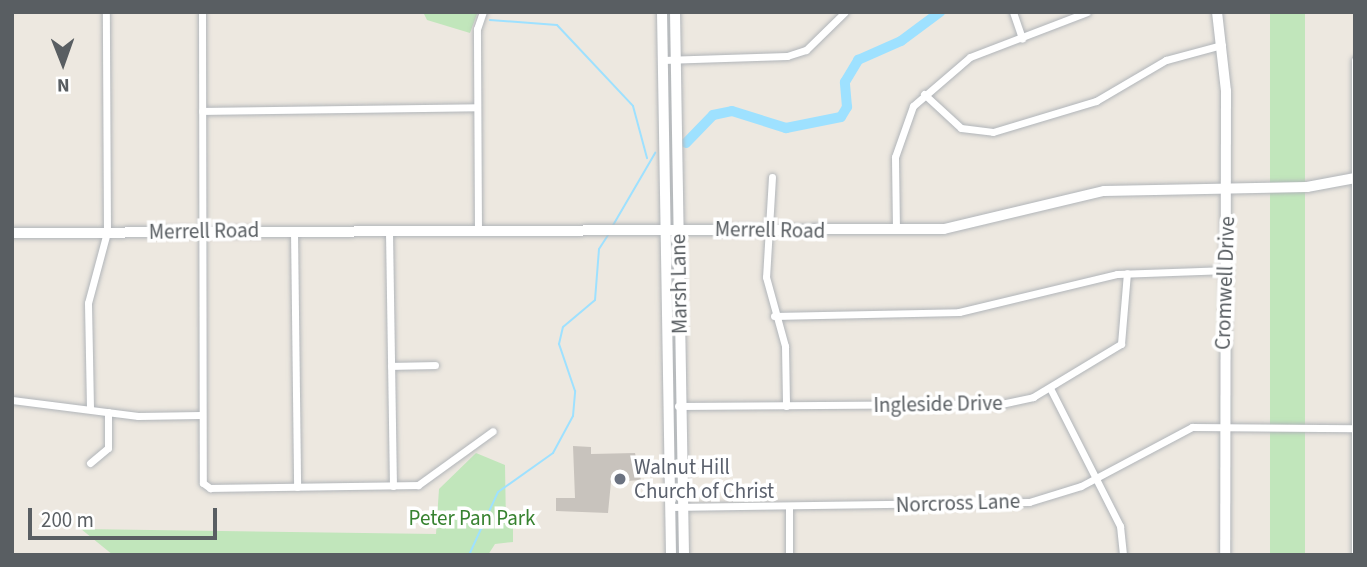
<!DOCTYPE html>
<style>
body{margin:0}
#map{position:relative;width:1367px;height:567px;overflow:hidden;background:#ede8e0;font-family:"Source Sans 3",sans-serif}
div>[style]{position:absolute}
.green>*{inset:0;background:#c1e6bb;transform-origin:0 0}
.stream>*{height:2px;margin:-1px;padding:0 1px;transform-origin:1px;border-radius:1px;background:#9ee1ff}
.river>*{height:10px;margin:-5px;padding:0 5px;transform-origin:5px;border-radius:5px;background:#9ee1ff}
.building>*{inset:0;background:#c8c3bd}
.roads{filter:drop-shadow(0 0 2px #b1b5b9) drop-shadow(0 0 2px #b1b5b9)}
.street>*{height:7px;margin:-3.5px;padding:0 3.5px;transform-origin:3.5px;border-radius:3.5px;background:#fff}
.secondary>*{height:10px;margin:-5px;padding:0 5px;transform-origin:5px;border-radius:5px;background:#fff}
.dots>*{width:19px;height:19px;translate:-50% -50%;box-sizing:border-box;border:4px solid #fff;border-radius:50%}
span{translate:-50% -50%;white-space:nowrap;text-align:center;line-height:1.15;-webkit-text-stroke:7px #fff;paint-order:stroke}
.street-label{font-size:21px;color:#595e62}
.worship-label{font-size:21px;color:#5b616d}
.left{translate:0 -50%;text-align:left}
.park-label{font-size:21px;color:#378230}
.frame{position:absolute;inset:0;border:14px solid #595e62;pointer-events:none}
.north{position:absolute;left:28px;top:28px;width:70px;height:70px;-webkit-text-stroke:5px #fff;paint-order:stroke;rotate:179deg;font-size:19px;font-weight:700;line-height:28px;text-align:center;color:#595e62}
.north::after{content:'';display:block;margin:auto;width:24px;height:32px;background:#595e62;clip-path:polygon(50% 0,100% 100%,50% 72%,0 100%)}
.scale{position:absolute;left:28px;top:508px;width:189px;height:32px;box-sizing:border-box;border:4px solid #595e62;border-top:0;padding-left:9px;font-size:21px;line-height:24px;white-space:nowrap;color:#595e62;-webkit-text-stroke:5px #fff;paint-order:stroke}
</style>
<div id="map">
<div class="green">
<i style="clip-path:polygon(423px 12px,476px 12px,477px 14px,470px 33px,427px 20px)"></i>
<i style="left:1270px;top:12px;width:35px;height:543px"></i>
<i style="clip-path:polygon(476px 453px,505px 465px,506px 526px,513px 527px,513px 542px,495px 544px,488px 555px,113px 555px,81px 529px,436px 534px,439px 489px)"></i>
</div>
<div class="stream">
<i style="left:471px;top:12px;width:1px;rotate:45deg"></i>
<i style="left:490px;top:20px;width:67px;rotate:4.3deg"></i>
<i style="left:557px;top:25px;width:111px;rotate:46.8deg"></i>
<i style="left:633px;top:106px;width:54px;rotate:74.9deg"></i>
<i style="left:612px;top:227px;width:86px;rotate:-59.8deg"></i>
<i style="left:469px;top:555px;width:69px;rotate:-65.3deg"></i>
<i style="left:498px;top:492px;width:67px;rotate:-35.3deg"></i>
<i style="left:553px;top:453px;width:42px;rotate:-61.6deg"></i>
<i style="left:573px;top:416px;width:25px;rotate:-85deg"></i>
<i style="left:575px;top:391px;width:50px;rotate:-108.8deg"></i>
<i style="left:559px;top:344px;width:17px;rotate:-77deg"></i>
<i style="left:563px;top:327px;width:42px;rotate:-40.2deg"></i>
<i style="left:595px;top:300px;width:51px;rotate:-85.5deg"></i>
<i style="left:599px;top:249px;width:17px;rotate:-57deg"></i>
</div>
<div class="river">
<i style="left:686px;top:143px;width:39px;rotate:-46deg"></i>
<i style="left:713px;top:115px;width:19px;rotate:-12deg"></i>
<i style="left:732px;top:111px;width:57px;rotate:17.5deg"></i>
<i style="left:786px;top:128px;width:56px;rotate:-11.3deg"></i>
<i style="left:841px;top:117px;width:12px;rotate:-59deg"></i>
<i style="left:847px;top:107px;width:25px;rotate:-95deg"></i>
<i style="left:845px;top:82px;width:26px;rotate:-59deg"></i>
<i style="left:858px;top:60px;width:47px;rotate:-23.8deg"></i>
<i style="left:901px;top:41px;width:49px;rotate:-36.6deg"></i>
</div>
<div class="building">
<i style="clip-path:polygon(573px 446px,591px 447px,591px 454px,635px 453px,641px 480px,611px 482px,608px 513px,556px 511px,556px 498px,575px 498px)"></i>
</div>
<div class="roads">
<div class="street">
<i style="left:202px;top:12px;width:471px;rotate:89.9deg"></i>
<i style="left:203px;top:483px;width:9px;rotate:36deg"></i>
<i style="left:210px;top:488px;width:208px;rotate:-0.8deg"></i>
<i style="left:418px;top:485px;width:92px;rotate:-35.8deg"></i>
<i style="left:1013px;top:12px;width:28px;rotate:71deg"></i>
<i style="left:663px;top:60px;width:124px;rotate:-1.8deg"></i>
<i style="left:787px;top:56px;width:20px;rotate:-18deg"></i>
<i style="left:806px;top:50px;width:54px;rotate:-44.3deg"></i>
<i style="left:924px;top:94px;width:50px;rotate:42.6deg"></i>
<i style="left:961px;top:128px;width:32px;rotate:7deg"></i>
<i style="left:993px;top:132px;width:108px;rotate:-16.8deg"></i>
<i style="left:1096px;top:101px;width:81px;rotate:-30.4deg"></i>
<i style="left:1166px;top:60px;width:58px;rotate:-15deg"></i>
<i style="left:202px;top:111px;width:274px;rotate:-0.8deg"></i>
<i style="left:772px;top:177px;width:100px;rotate:93.4deg"></i>
<i style="left:766px;top:277px;width:72px;rotate:74.6deg"></i>
<i style="left:785px;top:346px;width:60px;rotate:89deg"></i>
<i style="left:294px;top:230px;width:257px;rotate:89.3deg"></i>
<i style="left:896px;top:230px;width:73px;rotate:-90.8deg"></i>
<i style="left:895px;top:157px;width:54px;rotate:-70.6deg"></i>
<i style="left:913px;top:106px;width:75px;rotate:-40.7deg"></i>
<i style="left:970px;top:57px;width:125px;rotate:-21deg"></i>
<i style="left:389px;top:232px;width:254px;rotate:89.1deg"></i>
<i style="left:478px;top:232px;width:203px;rotate:-90.3deg"></i>
<i style="left:477px;top:29px;width:18px;rotate:-71deg"></i>
<i style="left:774px;top:316px;width:185px;rotate:-1.2deg"></i>
<i style="left:959px;top:312px;width:163px;rotate:-13.5deg"></i>
<i style="left:1117px;top:274px;width:111px;rotate:-2.1deg"></i>
<i style="left:391px;top:366px;width:44px;rotate:-1.3deg"></i>
<i style="left:1050px;top:388px;width:155px;rotate:63.1deg"></i>
<i style="left:1120px;top:526px;width:29px;rotate:84deg"></i>
<i style="left:12px;top:400px;width:127px;rotate:7.2deg"></i>
<i style="left:138px;top:416px;width:63px;rotate:-0.9deg"></i>
<i style="left:678px;top:406px;width:323px;rotate:-0.4deg"></i>
<i style="left:1001px;top:404px;width:33px;rotate:-12deg"></i>
<i style="left:1033px;top:397px;width:103px;rotate:-31.1deg"></i>
<i style="left:1121px;top:344px;width:71px;rotate:-85.2deg"></i>
<i style="left:90px;top:408px;width:105px;rotate:-91.1deg"></i>
<i style="left:88px;top:303px;width:73px;rotate:-75deg"></i>
<i style="left:107px;top:232px;width:220px;rotate:-90.3deg"></i>
<i style="left:90px;top:463px;width:23px;rotate:-40deg"></i>
<i style="left:108px;top:448px;width:36px;rotate:-90deg"></i>
<i style="left:789px;top:506px;width:49px;rotate:90deg"></i>
<i style="left:670px;top:507px;width:359px;rotate:-0.8deg"></i>
<i style="left:1029px;top:502px;width:54px;rotate:-17.1deg"></i>
<i style="left:1081px;top:486px;width:126px;rotate:-28deg"></i>
<i style="left:1192px;top:427px;width:163px;rotate:0.4deg"></i>
<i style="left:1355px;top:555px;width:495px;rotate:-90deg"></i>
</div>
<div class="secondary">
<i style="left:662px;top:12px;width:543px;rotate:89.05deg"></i>
<i style="left:675px;top:12px;width:543px;rotate:89.05deg"></i>
<i style="left:1217px;top:12px;width:80px;rotate:83.5deg"></i>
<i style="left:1226px;top:91px;width:464px;rotate:90.1deg"></i>
<i style="left:12px;top:233px;width:932px;rotate:-0.25deg"></i>
<i style="left:944px;top:229px;width:164px;rotate:-13.4deg"></i>
<i style="left:1104px;top:191px;width:203px;rotate:-1.1deg"></i>
<i style="left:1307px;top:187px;width:49px;rotate:-10.6deg"></i>
</div>
</div>
<div class="dots">
<i style="left:620px;top:479px;background:#6b7280"></i>
</div>
<div class="street-label">
<span style="left:770px;top:230px;rotate:1deg">Merrell Road</span>
<span style="left:204px;top:231px;rotate:-1deg">Merrell Road</span>
<span style="left:1225px;top:283px;rotate:-88deg">Cromwell Drive</span>
<span style="left:679px;top:284px;rotate:-91deg">Marsh Lane</span>
<span style="left:938px;top:404px;rotate:-1deg">Ingleside Drive</span>
<span style="left:958px;top:503px;rotate:-2deg">Norcross Lane</span>
</div>
<div class="worship-label">
<span class="left" style="left:634px;top:479px">Walnut Hill<br>Church of Christ</span>
</div>
<div class="park-label">
<span style="left:472px;top:518px">Peter Pan Park</span>
</div>
<div class="frame"></div>
<div class="north">N</div>
<div class="scale">200 m</div>
</div>
